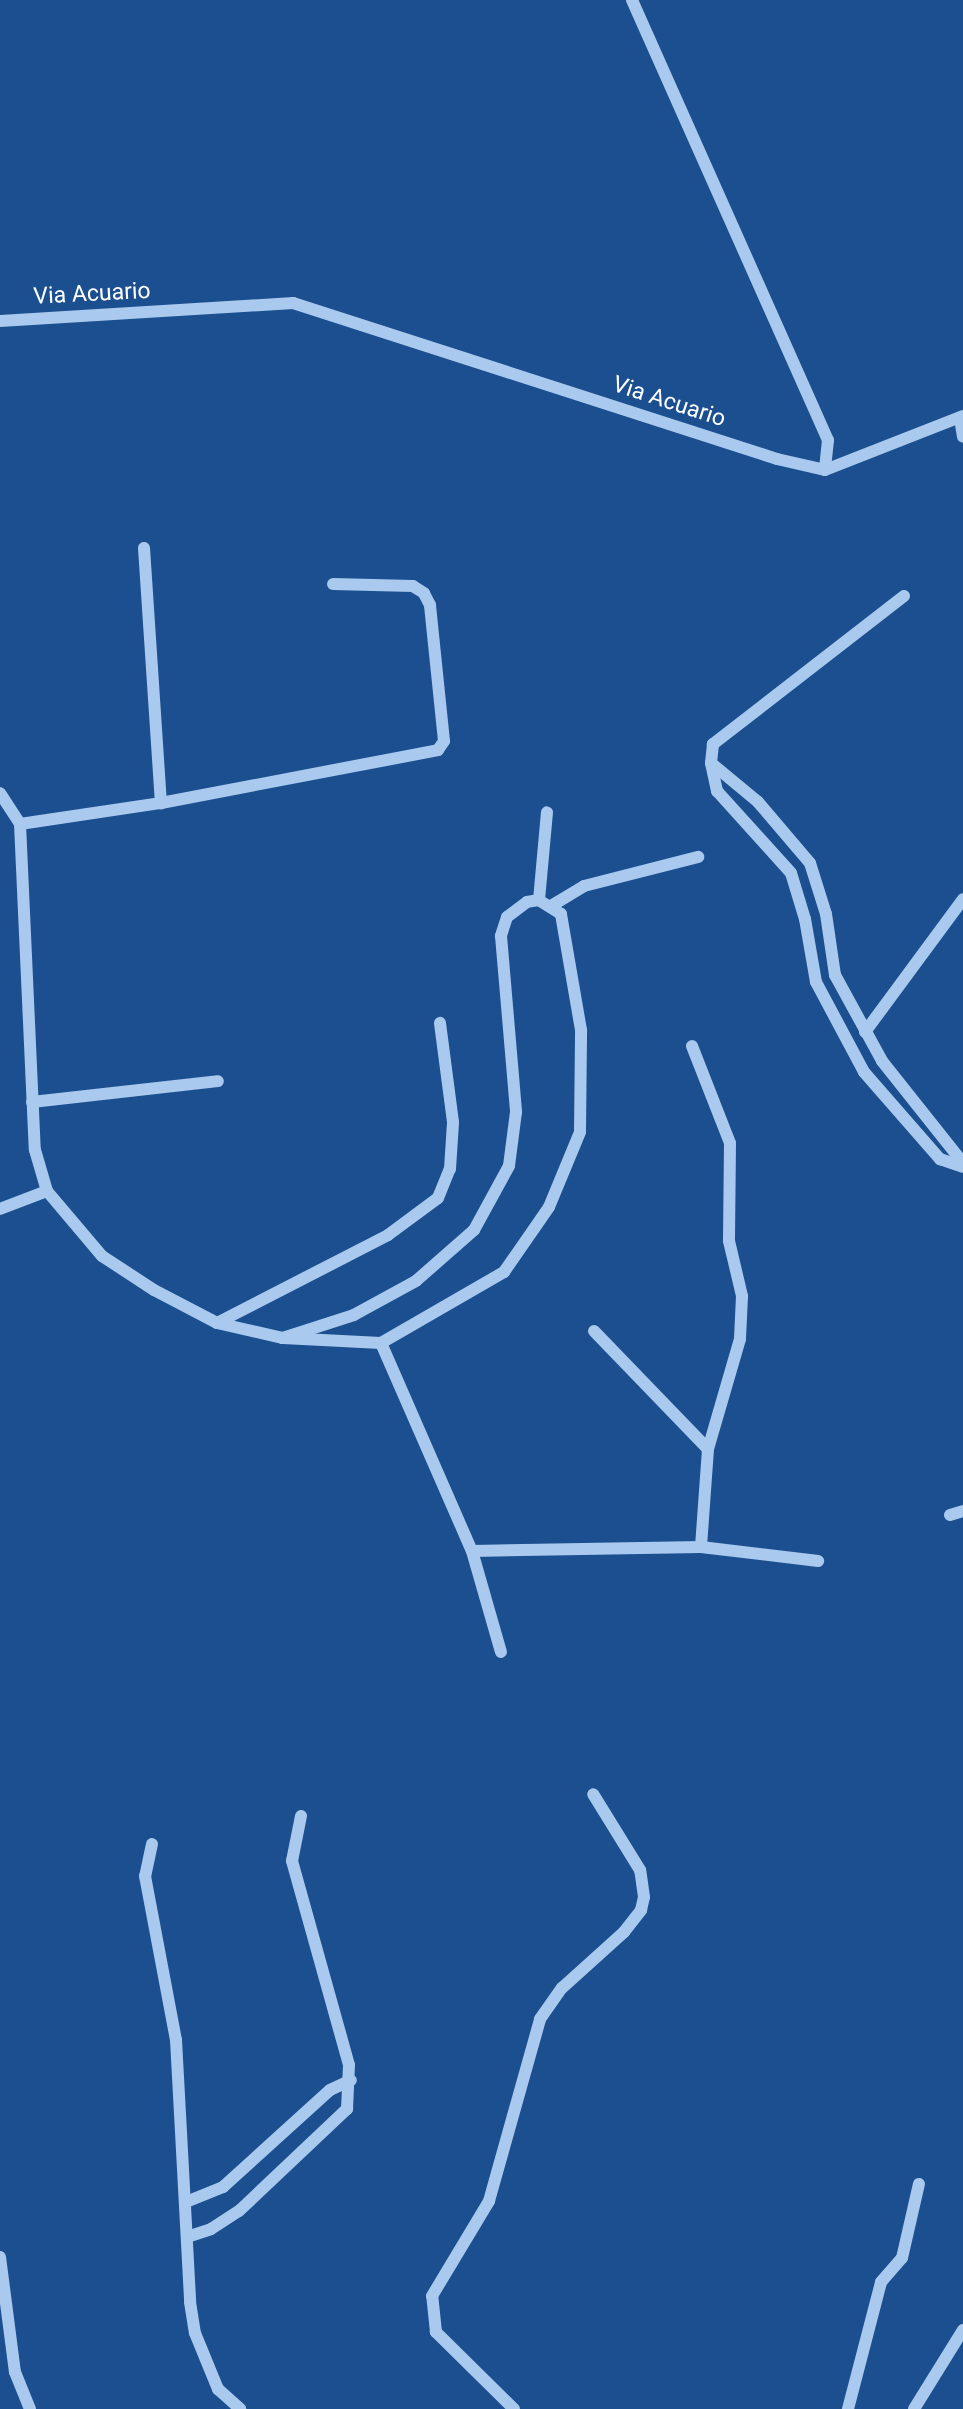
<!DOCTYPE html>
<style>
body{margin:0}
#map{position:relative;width:963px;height:2409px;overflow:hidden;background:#1b4f8f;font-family:Roboto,sans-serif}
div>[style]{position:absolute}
.minor>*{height:12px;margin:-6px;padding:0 6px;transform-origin:6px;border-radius:6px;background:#a9c9ee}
span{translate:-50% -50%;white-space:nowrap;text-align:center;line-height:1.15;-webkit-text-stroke:7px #1b4f8f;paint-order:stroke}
.street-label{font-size:23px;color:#fff}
</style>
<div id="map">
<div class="minor">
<i style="left:632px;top:0;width:482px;rotate:66deg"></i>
<i style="left:828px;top:440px;width:30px;rotate:96deg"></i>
<i style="left:0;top:321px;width:294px;rotate:-3.5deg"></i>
<i style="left:293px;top:303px;width:509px;rotate:17.86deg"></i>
<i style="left:777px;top:459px;width:49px;rotate:12.9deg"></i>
<i style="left:960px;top:418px;width:19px;rotate:81deg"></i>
<i style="left:825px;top:470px;width:148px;rotate:-21.4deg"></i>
<i style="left:144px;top:548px;width:256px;rotate:86.2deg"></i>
<i style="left:904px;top:596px;width:242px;rotate:142.2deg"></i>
<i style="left:713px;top:744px;width:19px;rotate:96deg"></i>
<i style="left:711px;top:763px;width:29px;rotate:78deg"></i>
<i style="left:717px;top:791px;width:110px;rotate:47.9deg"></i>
<i style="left:791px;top:873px;width:48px;rotate:73.1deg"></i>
<i style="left:805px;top:919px;width:64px;rotate:80.1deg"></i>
<i style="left:816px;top:982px;width:102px;rotate:61.9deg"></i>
<i style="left:864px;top:1072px;width:116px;rotate:48.9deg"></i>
<i style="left:940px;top:1159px;width:24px;rotate:19deg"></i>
<i style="left:711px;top:763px;width:61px;rotate:39.7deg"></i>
<i style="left:758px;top:802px;width:80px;rotate:49.6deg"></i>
<i style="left:810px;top:863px;width:53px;rotate:72.6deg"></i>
<i style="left:826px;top:914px;width:62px;rotate:81.6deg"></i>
<i style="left:835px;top:975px;width:98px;rotate:61.3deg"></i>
<i style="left:882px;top:1061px;width:130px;rotate:51.5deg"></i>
<i style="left:0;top:793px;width:37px;rotate:57deg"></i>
<i style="left:20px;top:824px;width:326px;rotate:87.4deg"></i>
<i style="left:35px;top:1150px;width:43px;rotate:73.7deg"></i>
<i style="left:47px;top:1191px;width:85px;rotate:49.8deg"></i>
<i style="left:102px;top:1256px;width:62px;rotate:33.2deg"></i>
<i style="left:154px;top:1290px;width:71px;rotate:27.6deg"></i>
<i style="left:217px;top:1323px;width:68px;rotate:12.8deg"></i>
<i style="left:283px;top:1338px;width:98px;rotate:2.9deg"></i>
<i style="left:381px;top:1343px;width:142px;rotate:-30deg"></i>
<i style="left:504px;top:1272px;width:79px;rotate:-55.3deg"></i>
<i style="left:549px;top:1207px;width:81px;rotate:-67.5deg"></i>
<i style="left:580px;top:1132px;width:102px;rotate:-89.4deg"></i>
<i style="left:581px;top:1030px;width:118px;rotate:-99.8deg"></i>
<i style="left:561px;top:914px;width:26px;rotate:-148deg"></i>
<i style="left:539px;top:900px;width:12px;rotate:171deg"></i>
<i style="left:527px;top:902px;width:25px;rotate:143deg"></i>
<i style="left:507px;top:917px;width:20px;rotate:108deg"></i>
<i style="left:501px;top:936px;width:177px;rotate:85.1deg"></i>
<i style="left:516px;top:1112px;width:54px;rotate:97.4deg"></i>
<i style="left:509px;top:1166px;width:73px;rotate:118.7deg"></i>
<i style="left:474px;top:1230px;width:77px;rotate:138.7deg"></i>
<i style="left:416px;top:1281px;width:71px;rotate:151.3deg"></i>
<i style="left:354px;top:1315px;width:75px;rotate:162.1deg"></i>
<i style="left:20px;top:824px;width:143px;rotate:-8.5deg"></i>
<i style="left:161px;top:803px;width:282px;rotate:-10.8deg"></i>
<i style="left:438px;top:750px;width:11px;rotate:-56deg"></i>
<i style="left:444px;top:741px;width:137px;rotate:-95.9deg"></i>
<i style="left:430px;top:605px;width:13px;rotate:-117deg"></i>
<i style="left:424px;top:593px;width:13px;rotate:-148deg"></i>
<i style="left:413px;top:586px;width:80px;rotate:-178.6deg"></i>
<i style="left:539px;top:900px;width:88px;rotate:-84.8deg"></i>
<i style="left:551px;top:906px;width:39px;rotate:-31deg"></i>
<i style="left:584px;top:886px;width:118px;rotate:-14.3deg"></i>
<i style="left:865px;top:1032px;width:165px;rotate:-53.6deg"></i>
<i style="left:692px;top:1046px;width:104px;rotate:68.6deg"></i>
<i style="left:730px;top:1143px;width:98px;rotate:90.6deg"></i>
<i style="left:729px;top:1241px;width:57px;rotate:76.7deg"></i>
<i style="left:742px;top:1296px;width:43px;rotate:92.7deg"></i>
<i style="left:740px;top:1339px;width:115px;rotate:106.2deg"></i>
<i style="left:708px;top:1449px;width:98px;rotate:94.1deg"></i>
<i style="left:32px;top:1102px;width:187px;rotate:-6.4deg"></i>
<i style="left:0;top:1209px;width:50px;rotate:-21deg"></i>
<i style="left:217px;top:1323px;width:192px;rotate:-27.2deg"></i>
<i style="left:388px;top:1235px;width:62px;rotate:-36.5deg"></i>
<i style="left:438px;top:1198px;width:31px;rotate:-68deg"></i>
<i style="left:450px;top:1169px;width:47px;rotate:-86.3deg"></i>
<i style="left:453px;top:1122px;width:100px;rotate:-97.5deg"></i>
<i style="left:594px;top:1331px;width:164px;rotate:46deg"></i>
<i style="left:381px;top:1343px;width:227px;rotate:66.4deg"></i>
<i style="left:472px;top:1551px;width:105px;rotate:74deg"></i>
<i style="left:950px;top:1515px;width:14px;rotate:-17deg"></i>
<i style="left:472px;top:1551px;width:229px;rotate:-1deg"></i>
<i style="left:701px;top:1547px;width:118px;rotate:6.8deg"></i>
<i style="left:152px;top:1844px;width:33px;rotate:102deg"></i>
<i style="left:145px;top:1876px;width:167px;rotate:79.3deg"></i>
<i style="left:176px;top:2040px;width:262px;rotate:86.9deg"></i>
<i style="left:190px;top:2302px;width:31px;rotate:81deg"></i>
<i style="left:195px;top:2333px;width:61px;rotate:67.7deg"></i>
<i style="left:218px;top:2389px;width:30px;rotate:42deg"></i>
<i style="left:186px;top:2202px;width:40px;rotate:-22deg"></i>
<i style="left:223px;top:2187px;width:144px;rotate:-42.2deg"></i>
<i style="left:330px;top:2090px;width:23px;rotate:-25deg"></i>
<i style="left:187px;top:2237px;width:25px;rotate:-18deg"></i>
<i style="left:211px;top:2229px;width:33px;rotate:-33deg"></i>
<i style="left:239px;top:2211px;width:149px;rotate:-43.4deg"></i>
<i style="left:347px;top:2109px;width:44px;rotate:-87.4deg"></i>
<i style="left:349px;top:2065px;width:212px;rotate:-105.6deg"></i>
<i style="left:292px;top:1861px;width:46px;rotate:-78.7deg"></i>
<i style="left:0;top:2257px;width:116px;rotate:82.6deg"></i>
<i style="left:15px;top:2372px;width:40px;rotate:68deg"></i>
<i style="left:514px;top:2409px;width:110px;rotate:-135.4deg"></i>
<i style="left:436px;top:2332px;width:36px;rotate:-96deg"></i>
<i style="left:432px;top:2296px;width:111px;rotate:-59deg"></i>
<i style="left:489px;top:2201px;width:189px;rotate:-74.3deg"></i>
<i style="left:540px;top:2019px;width:38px;rotate:-55deg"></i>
<i style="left:562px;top:1988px;width:84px;rotate:-42.1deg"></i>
<i style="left:624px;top:1932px;width:28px;rotate:-52deg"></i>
<i style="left:641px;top:1910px;width:13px;rotate:-77deg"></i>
<i style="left:644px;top:1897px;width:27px;rotate:-98deg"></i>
<i style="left:640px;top:1870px;width:89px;rotate:-121.7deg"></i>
<i style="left:848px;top:2409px;width:131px;rotate:-75.4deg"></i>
<i style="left:881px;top:2282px;width:32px;rotate:-49deg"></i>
<i style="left:902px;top:2258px;width:76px;rotate:-77.1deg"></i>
<i style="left:914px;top:2409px;width:93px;rotate:-58.2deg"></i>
</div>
<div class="street-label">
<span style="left:92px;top:294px;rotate:-3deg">Via Acuario</span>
<span style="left:669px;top:402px;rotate:18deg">Via Acuario</span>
</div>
</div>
